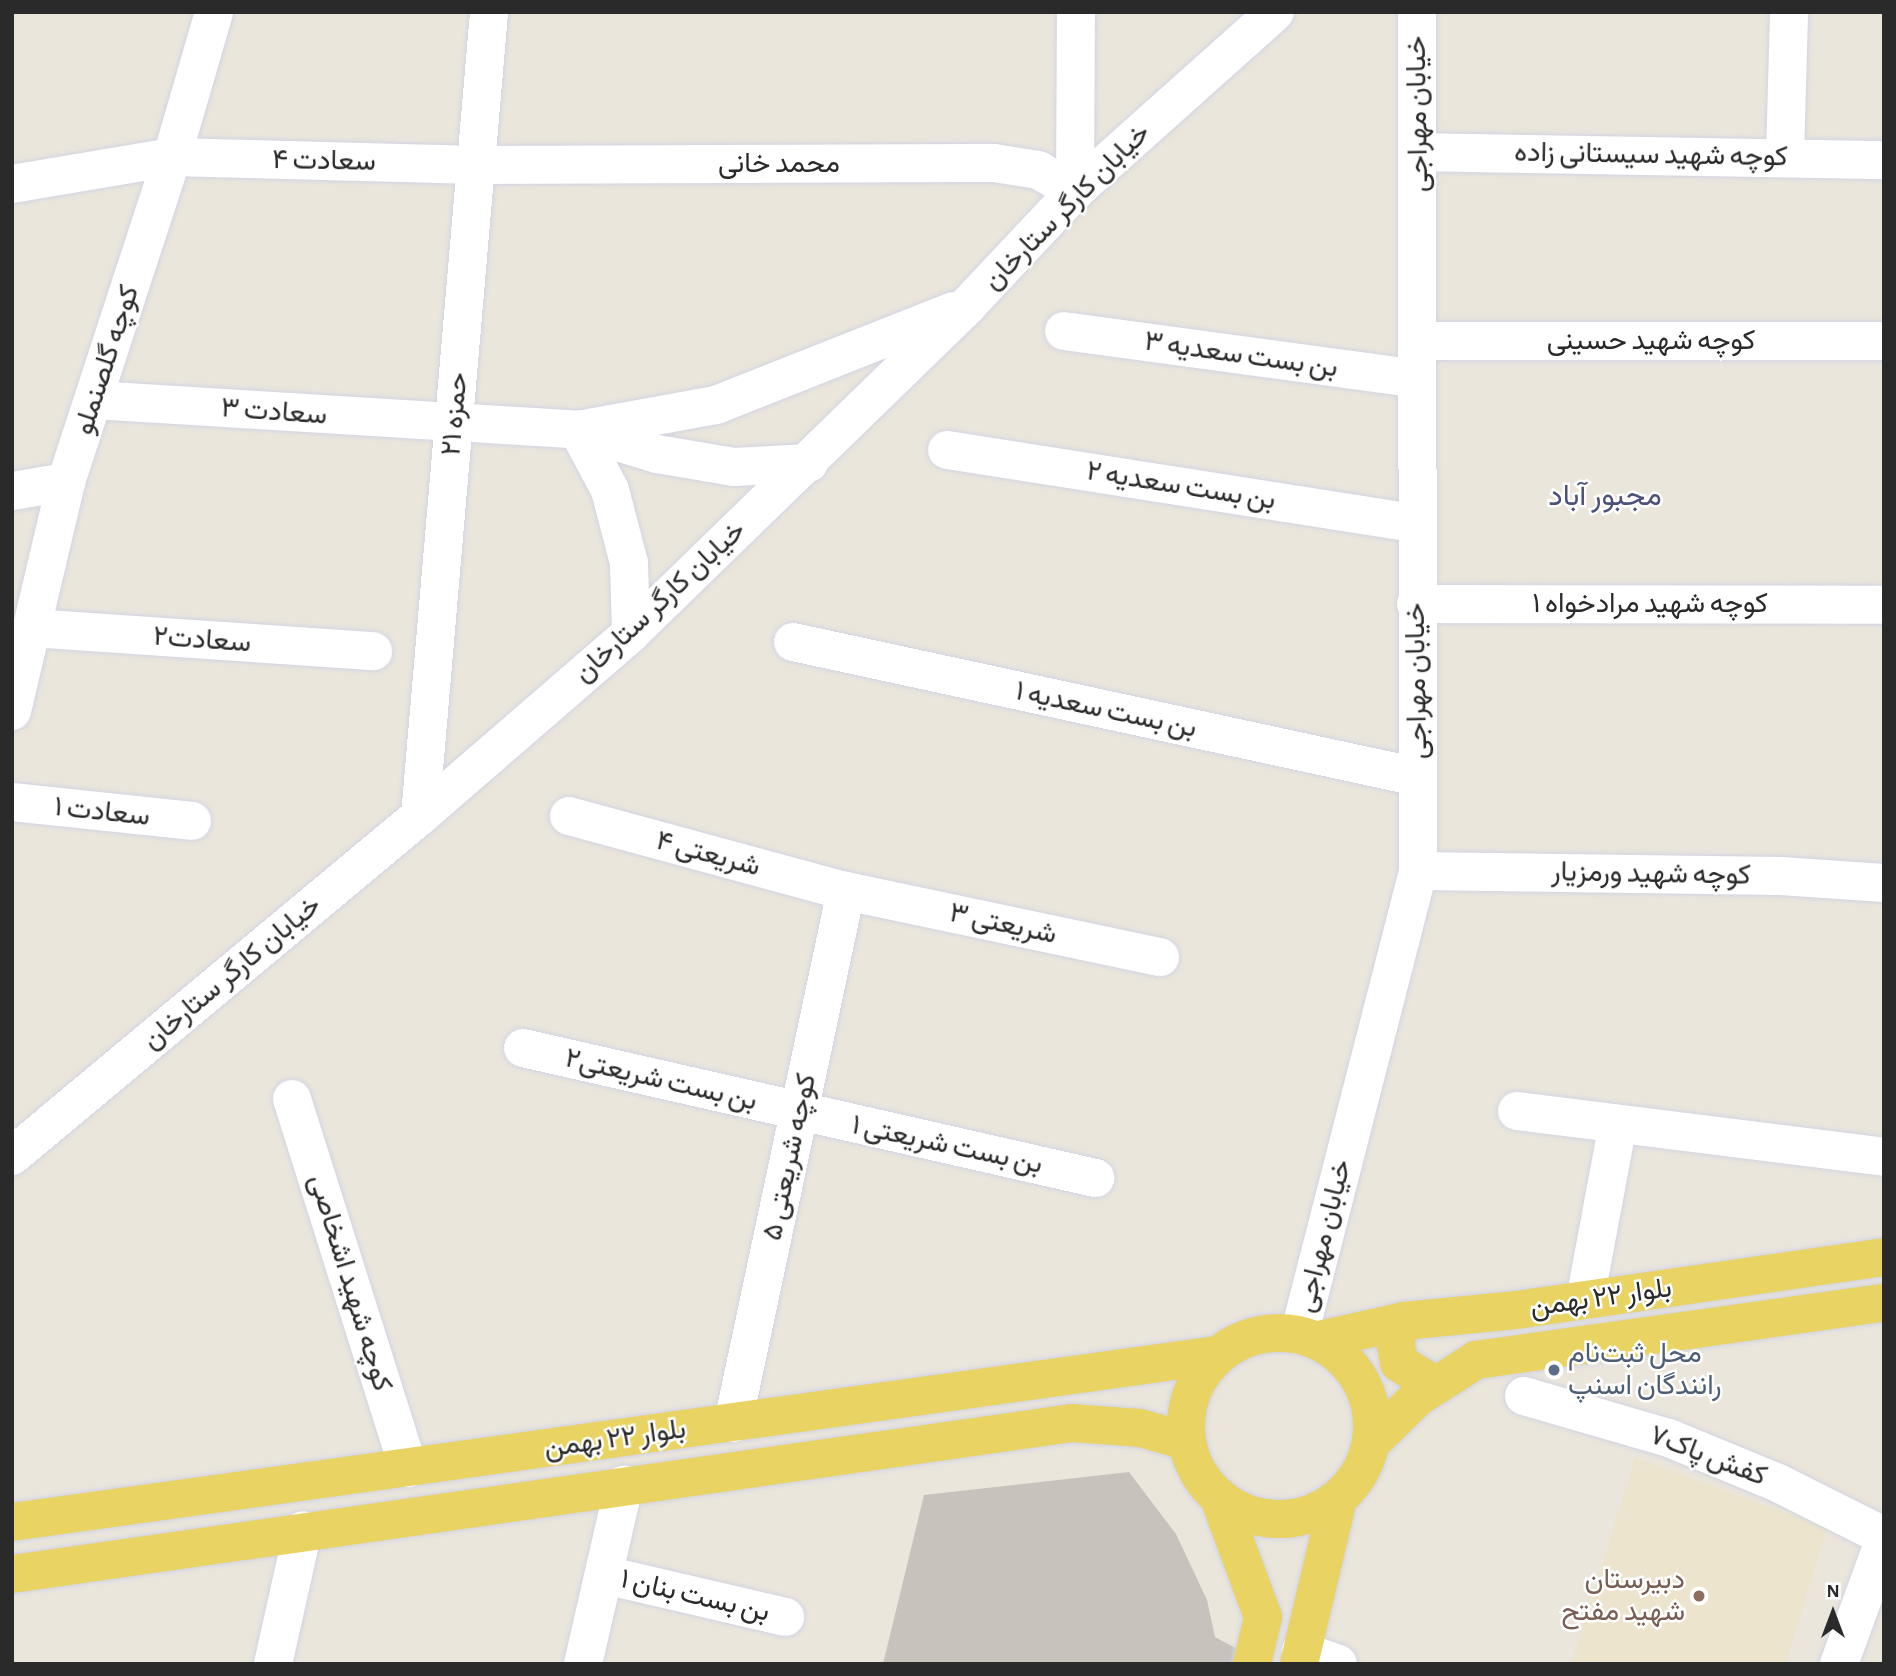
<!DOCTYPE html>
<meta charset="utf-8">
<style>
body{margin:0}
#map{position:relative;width:1896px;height:1676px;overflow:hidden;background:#ebe6dc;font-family:"Alegreya Sans",Vazirmatn,sans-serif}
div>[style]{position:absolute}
.education>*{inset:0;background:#ece4cc}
.building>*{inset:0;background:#c7c2bc}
.roads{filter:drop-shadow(0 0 2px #d2d4e2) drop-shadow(0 0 2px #d2d4e2)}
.minor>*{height:38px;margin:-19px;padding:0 19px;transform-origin:19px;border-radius:19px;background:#fff}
.major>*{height:38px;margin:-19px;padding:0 19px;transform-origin:19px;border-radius:19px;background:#e9d363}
.major>.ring{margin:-19px;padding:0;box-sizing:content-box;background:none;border:38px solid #e9d363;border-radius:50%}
.dots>*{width:19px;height:19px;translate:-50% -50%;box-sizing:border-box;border:4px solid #fff;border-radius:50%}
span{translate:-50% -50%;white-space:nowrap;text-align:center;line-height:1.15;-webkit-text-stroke:5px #fff;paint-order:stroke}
.street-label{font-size:28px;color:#2a2a2a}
.service-label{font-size:28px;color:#4e5e75}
.left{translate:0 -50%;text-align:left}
.education-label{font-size:28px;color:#785e54}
.right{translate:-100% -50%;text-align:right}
.neighbourhood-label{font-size:30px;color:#4c5178}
.frame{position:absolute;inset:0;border:14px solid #2a2a2a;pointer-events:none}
.north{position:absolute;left:1798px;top:1578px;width:70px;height:70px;-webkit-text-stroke:5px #fff;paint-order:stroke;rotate:0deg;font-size:19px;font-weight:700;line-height:28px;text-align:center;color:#2a2a2a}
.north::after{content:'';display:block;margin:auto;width:24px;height:32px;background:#2a2a2a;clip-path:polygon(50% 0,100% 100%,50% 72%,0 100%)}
</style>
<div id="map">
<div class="education">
<i style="clip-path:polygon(1635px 1458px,1827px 1528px,1786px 1664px,1571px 1664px)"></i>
</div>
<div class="building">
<i style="clip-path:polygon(1129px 1472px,1176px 1534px,1207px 1600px,1215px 1637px,1254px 1658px,1252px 1664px,883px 1664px,924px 1495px)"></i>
</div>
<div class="roads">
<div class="minor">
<i style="left:1419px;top:152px;width:465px;rotate:1deg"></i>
<i style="left:1785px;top:157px;width:145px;rotate:-88.4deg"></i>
<i style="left:12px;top:184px;width:162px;rotate:-9.6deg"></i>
<i style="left:172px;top:157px;width:305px;rotate:1.5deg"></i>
<i style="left:477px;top:165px;width:517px;rotate:-0.22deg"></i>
<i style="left:994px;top:163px;width:45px;rotate:9deg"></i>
<i style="left:1038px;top:170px;width:43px;rotate:29.6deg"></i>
<i style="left:1075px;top:191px;width:179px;rotate:-89.7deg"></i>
<i style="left:1064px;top:331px;width:356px;rotate:7.7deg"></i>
<i style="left:1418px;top:341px;width:466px"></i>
<i style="left:94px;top:400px;width:485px;rotate:3.5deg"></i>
<i style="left:578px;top:430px;width:140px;rotate:-10.3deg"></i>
<i style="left:716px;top:405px;width:255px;rotate:-21.6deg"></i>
<i style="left:947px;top:450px;width:474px;rotate:8.9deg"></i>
<i style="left:12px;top:491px;width:55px;rotate:-9.5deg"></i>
<i style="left:1416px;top:604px;width:468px;rotate:0.1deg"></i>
<i style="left:32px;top:628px;width:342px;rotate:3.9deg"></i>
<i style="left:631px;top:633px;width:70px;rotate:-91.6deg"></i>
<i style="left:629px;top:563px;width:75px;rotate:-104.6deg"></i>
<i style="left:610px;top:490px;width:68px;rotate:-118.1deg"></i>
<i style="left:578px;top:430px;width:83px;rotate:16.9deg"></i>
<i style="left:657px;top:454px;width:78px;rotate:9.6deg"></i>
<i style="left:734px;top:467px;width:75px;rotate:-3.1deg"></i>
<i style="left:793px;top:642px;width:639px;rotate:12.19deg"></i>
<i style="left:12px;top:711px;width:235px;rotate:-76.7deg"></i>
<i style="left:66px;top:482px;width:342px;rotate:-71.9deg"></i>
<i style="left:172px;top:157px;width:151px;rotate:-73.8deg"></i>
<i style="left:12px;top:802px;width:181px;rotate:6deg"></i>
<i style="left:420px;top:816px;width:807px;rotate:-85.09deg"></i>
<i style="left:569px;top:816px;width:287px;rotate:15.2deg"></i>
<i style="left:846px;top:891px;width:321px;rotate:11.9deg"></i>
<i style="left:1418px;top:871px;width:363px;rotate:0.8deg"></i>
<i style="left:1781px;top:876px;width:103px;rotate:3.9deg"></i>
<i style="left:523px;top:1048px;width:587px;rotate:12.8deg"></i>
<i style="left:292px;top:1099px;width:387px;rotate:72.5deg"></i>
<i style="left:1517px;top:1111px;width:370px;rotate:7.1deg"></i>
<i style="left:12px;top:1156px;width:531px;rotate:-39.81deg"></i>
<i style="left:420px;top:816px;width:279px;rotate:-40.9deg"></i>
<i style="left:631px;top:633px;width:470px;rotate:-44.2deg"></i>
<i style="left:968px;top:305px;width:156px;rotate:-46.8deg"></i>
<i style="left:1075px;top:191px;width:268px;rotate:-41.8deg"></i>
<i style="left:1585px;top:1300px;width:179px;rotate:-79.4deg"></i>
<i style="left:1299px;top:1335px;width:479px;rotate:-75.6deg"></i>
<i style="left:1418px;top:871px;width:859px;rotate:-90.07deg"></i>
<i style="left:1524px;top:1396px;width:151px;rotate:16.2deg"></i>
<i style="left:1669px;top:1438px;width:116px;rotate:22.4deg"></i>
<i style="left:1776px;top:1482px;width:121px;rotate:26.6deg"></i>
<i style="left:733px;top:1423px;width:544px;rotate:-78.01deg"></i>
<i style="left:605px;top:1575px;width:185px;rotate:13.1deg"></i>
<i style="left:1301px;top:1651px;width:39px;rotate:19deg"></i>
<i style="left:273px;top:1664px;width:137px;rotate:-77.4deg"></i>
<i style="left:583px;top:1664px;width:184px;rotate:-77.1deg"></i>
<i style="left:1839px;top:1664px;width:131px;rotate:-69.9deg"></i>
</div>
<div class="major">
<i style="left:1404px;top:1321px;width:21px;rotate:115deg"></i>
<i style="left:1395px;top:1340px;width:23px;rotate:80deg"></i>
<i style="left:1399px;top:1363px;width:42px;rotate:31.4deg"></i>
<i class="ring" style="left:1186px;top:1333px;width:148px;height:148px"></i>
<i style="left:1319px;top:1340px;width:87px;rotate:-12.6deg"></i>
<i style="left:1404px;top:1321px;width:113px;rotate:-5.6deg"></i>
<i style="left:1516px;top:1310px;width:372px;rotate:-8.2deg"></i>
<i style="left:1372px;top:1442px;width:64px;rotate:-44.4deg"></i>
<i style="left:1418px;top:1397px;width:69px;rotate:-32.5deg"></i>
<i style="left:1476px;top:1360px;width:412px;rotate:-8deg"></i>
<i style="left:1219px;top:1498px;width:127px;rotate:69.7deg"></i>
<i style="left:1263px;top:1617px;width:48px;rotate:103.2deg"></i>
<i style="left:12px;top:1522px;width:1217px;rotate:-7.89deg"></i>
<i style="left:12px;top:1574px;width:1071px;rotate:-8.11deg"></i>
<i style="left:1072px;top:1423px;width:68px;rotate:4.2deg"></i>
<i style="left:1140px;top:1428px;width:48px;rotate:15.8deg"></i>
<i style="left:1299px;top:1664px;width:170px;rotate:-76.7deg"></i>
</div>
</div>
<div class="dots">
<i style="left:1554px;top:1370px;background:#5c6f8a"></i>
<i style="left:1699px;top:1596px;background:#8d6e63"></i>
</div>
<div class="street-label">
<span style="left:1418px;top:114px;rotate:-91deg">خیابان مهراجی</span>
<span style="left:1651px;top:155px;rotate:1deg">کوچه شهید سیستانی زاده</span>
<span style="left:324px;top:161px;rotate:1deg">سعادت ۴</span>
<span style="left:779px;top:164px">محمد خانی</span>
<span style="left:1067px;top:207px;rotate:-45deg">خیابان کارگر ستارخان</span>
<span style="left:1651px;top:341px">کوچه شهید حسینی</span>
<span style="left:1241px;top:355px;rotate:8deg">بن بست سعدیه ۳</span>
<span style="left:107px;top:360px;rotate:-72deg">کوچه گلصنملو</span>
<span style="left:274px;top:412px;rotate:4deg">سعادت ۳</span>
<span style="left:455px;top:414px;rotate:-85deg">حمزه ۲۱</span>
<span style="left:1181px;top:486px;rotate:9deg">بن بست سعدیه ۲</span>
<span style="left:660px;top:602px;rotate:-43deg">خیابان کارگر ستارخان</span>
<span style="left:1650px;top:604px">۱ کوچه شهید مرادخواه</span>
<span style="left:202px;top:640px;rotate:4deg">سعادت۲</span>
<span style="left:1417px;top:681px;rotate:-91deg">خیابان مهراجی</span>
<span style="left:1106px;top:710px;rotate:12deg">بن بست سعدیه ۱</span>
<span style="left:102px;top:812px;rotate:6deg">سعادت ۱</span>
<span style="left:708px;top:854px;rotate:15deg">شریعتی ۴</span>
<span style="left:1651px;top:874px;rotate:1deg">کوچه شهید ورمزیار</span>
<span style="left:1003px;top:924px;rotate:12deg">شریعتی ۳</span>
<span style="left:232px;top:973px;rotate:-40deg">خیابان کارگر ستارخان</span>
<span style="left:661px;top:1080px;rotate:13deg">بن بست شریعتی۲</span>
<span style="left:947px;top:1145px;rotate:12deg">بن بست شریعتی ۱</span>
<span style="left:790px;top:1157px;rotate:-78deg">۵ کوچه شریعتی</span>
<span style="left:1324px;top:1236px;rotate:-76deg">خیابان مهراجی</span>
<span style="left:350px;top:1283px;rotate:73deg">کوچه شهید اشخاصی</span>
<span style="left:1601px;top:1298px;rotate:-8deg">بلوار ۲۲ بهمن</span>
<span style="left:615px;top:1439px;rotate:-8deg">بلوار ۲۲ بهمن</span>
<span style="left:1708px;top:1456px;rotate:21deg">کفش پاک۷</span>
<span style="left:695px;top:1596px;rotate:13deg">بن بست بنان ۱</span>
</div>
<div class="service-label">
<span class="left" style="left:1568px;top:1370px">محل ثبت‌نام<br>رانندگان اسنپ</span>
</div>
<div class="education-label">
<span class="right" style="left:1685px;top:1596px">دبیرستان<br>شهید مفتح</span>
</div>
<div class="neighbourhood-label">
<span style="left:1605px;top:496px">مجبور آباد</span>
</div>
<div class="frame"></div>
<div class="north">N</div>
</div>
